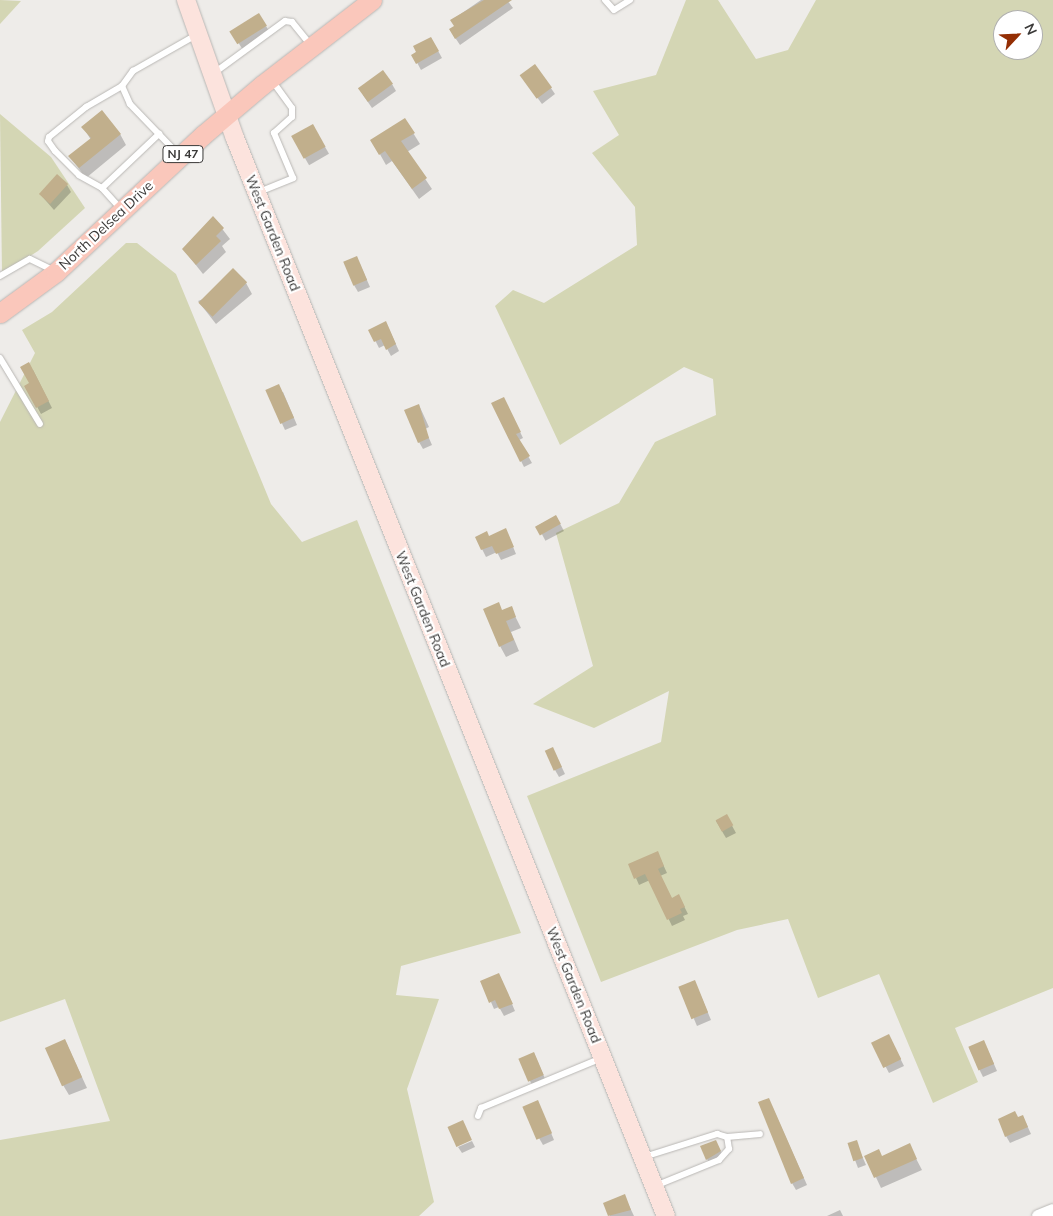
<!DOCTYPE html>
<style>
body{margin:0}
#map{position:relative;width:1053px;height:1216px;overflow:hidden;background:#eeece9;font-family:Mulish,sans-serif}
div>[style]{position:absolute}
.green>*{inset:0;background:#d4d6b4}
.shadow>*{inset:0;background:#0003;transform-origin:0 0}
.building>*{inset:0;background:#c1af8c;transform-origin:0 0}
.roads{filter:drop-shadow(0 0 1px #b9b7b4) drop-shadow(0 0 1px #b9b7b4)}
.lane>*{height:6px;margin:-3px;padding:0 3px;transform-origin:3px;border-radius:3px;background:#fff}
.street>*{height:12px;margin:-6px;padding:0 6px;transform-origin:6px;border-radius:6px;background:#fff}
.secondary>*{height:18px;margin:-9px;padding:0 9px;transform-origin:9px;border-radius:9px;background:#fce3dd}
.primary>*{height:19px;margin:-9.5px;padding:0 9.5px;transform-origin:9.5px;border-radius:9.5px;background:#fac7bb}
span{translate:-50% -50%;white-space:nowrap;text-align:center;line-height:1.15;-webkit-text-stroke:4.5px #fff;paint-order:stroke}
.shield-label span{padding:1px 4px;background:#fff;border:1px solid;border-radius:4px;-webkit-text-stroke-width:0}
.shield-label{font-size:12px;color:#3a3938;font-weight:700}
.street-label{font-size:14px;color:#3a3938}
.north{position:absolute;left:993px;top:10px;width:50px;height:50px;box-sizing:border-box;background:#fff;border:1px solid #b0b0af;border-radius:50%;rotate:65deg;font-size:14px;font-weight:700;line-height:20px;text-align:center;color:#3a3938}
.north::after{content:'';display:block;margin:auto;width:18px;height:22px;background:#942e04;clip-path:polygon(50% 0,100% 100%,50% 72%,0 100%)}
</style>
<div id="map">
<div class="green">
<i style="clip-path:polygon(0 0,21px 1px,0 24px)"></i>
<i style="clip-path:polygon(evenodd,686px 0,718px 0,756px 59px,788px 50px,816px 0,1053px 0,1053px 988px,955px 1028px,978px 1082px,933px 1103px,879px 974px,818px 998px,788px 919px,737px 930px,601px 982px,527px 796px,661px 742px,669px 691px,594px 728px,533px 704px,593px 666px,556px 533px,619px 503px,655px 442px,716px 415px,713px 379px,684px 367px,560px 445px,495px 306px,513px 290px,544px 303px,637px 245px,635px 207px,592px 153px,619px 135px,593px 91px,656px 75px,686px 0,1003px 20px,1033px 20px,1033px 50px,1003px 50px,1003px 20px)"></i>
<i style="clip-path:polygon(0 114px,51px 157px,85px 208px,38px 251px,2px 274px)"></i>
<i style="clip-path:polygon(126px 243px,137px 243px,176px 274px,271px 504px,302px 542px,357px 520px,521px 933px,401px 966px,396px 995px,439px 999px,407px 1089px,434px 1202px,419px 1216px,0 1216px,0 1140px,110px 1121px,65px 999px,0 1022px,0 422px,35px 353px,22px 330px,52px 312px)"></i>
</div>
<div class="shadow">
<i style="clip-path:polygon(481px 0,507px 0,513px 8px,460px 45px,454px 36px,455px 26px,452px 20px)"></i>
<i style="clip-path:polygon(266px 26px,270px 33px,243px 50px,236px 39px)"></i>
<i style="clip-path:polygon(431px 38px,442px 58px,421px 70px,413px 55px)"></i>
<i style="clip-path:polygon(535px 65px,555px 94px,542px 104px,528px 85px,528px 70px)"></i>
<i style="clip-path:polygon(392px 84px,396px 91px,372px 108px,363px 95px)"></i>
<i style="clip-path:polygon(405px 120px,420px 144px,407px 152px,432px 189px,419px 199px,392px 161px,386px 165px,372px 140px)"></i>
<i style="left:313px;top:126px;width:32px;height:23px;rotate:60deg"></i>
<i style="clip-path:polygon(83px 127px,120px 134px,126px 145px,86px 178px,70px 157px,91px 140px)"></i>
<i style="clip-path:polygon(67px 185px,71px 192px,54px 210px,40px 194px)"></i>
<i style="clip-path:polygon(213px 217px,230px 239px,222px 246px,226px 252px,203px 274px,183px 249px)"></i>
<i style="clip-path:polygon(360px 264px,370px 287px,358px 292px,354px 285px)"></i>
<i style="clip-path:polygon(246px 283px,252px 294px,216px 324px,198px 301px)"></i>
<i style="clip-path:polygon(389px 329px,399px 351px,391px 356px,385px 345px,379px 348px,370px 330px)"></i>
<i style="clip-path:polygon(33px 370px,52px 408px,41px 414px,26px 386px,31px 384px)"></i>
<i style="clip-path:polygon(267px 391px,283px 392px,297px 425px,285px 430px)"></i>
<i style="clip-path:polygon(493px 404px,507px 405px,523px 438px,519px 440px,532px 463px,524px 467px)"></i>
<i style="clip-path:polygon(419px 405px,429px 427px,425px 429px,432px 445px,423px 449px,419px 442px)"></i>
<i style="left:556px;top:516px;width:17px;height:21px;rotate:62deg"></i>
<i style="clip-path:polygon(476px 537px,509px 537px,516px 554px,501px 560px,497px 552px,486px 557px)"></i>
<i style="clip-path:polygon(511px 608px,521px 628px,511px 632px,519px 651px,506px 657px,500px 646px,502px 611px)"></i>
<i style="clip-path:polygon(556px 755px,565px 774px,559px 777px,555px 770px)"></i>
<i style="clip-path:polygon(716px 821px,730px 822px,736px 833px,726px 838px)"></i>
<i style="clip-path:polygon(661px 860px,667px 873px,660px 876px,672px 899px,682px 902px,688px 914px,683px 916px,685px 920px,672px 926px,650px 880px,639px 885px,636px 878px)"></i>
<i style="clip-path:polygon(502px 981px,515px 1011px,504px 1016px,499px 1007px,494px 1009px,491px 1002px)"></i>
<i style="clip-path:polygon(698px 989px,711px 1020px,697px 1026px,694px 1019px)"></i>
<i style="clip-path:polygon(65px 1040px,87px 1088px,69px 1095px,63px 1085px)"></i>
<i style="clip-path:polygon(892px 1042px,904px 1066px,889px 1073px,873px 1043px)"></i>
<i style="clip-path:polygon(969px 1048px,987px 1048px,997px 1071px,983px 1077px)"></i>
<i style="clip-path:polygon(534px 1053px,546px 1081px,534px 1088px,530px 1081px)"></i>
<i style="clip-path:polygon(772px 1106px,807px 1185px,796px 1190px,792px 1183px)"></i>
<i style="clip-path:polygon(541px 1109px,554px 1140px,543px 1145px,539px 1138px)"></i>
<i style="clip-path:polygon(1026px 1123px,1031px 1134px,1010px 1143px,1006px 1136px)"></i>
<i style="clip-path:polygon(472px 1141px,475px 1147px,462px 1153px,458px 1147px)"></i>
<i style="clip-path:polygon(856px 1142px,866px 1165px,858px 1168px,849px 1144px)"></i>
<i style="clip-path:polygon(909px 1145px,922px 1170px,881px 1188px,866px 1156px,882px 1157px)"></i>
<i style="clip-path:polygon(719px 1148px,724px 1158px,711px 1166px,707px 1159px)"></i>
<i style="clip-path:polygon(624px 1195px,634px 1216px,610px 1216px,604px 1204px)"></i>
<i style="clip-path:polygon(840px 1210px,843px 1216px,827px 1216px)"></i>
</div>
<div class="building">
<i style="clip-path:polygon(484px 0,512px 0,455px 39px,449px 29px,454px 26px,450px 20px)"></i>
<i style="left:259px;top:13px;width:15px;height:35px;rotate:58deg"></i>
<i style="clip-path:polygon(431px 37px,439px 51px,416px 64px,411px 55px,416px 52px,413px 46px)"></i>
<i style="left:535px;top:64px;width:29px;height:19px;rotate:54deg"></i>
<i style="left:383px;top:70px;width:17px;height:31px;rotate:54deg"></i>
<i style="clip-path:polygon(102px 110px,121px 134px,79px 168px,68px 156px,91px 138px,81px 127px)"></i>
<i style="clip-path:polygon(405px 118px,415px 133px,401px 141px,427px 178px,412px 189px,385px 151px,379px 155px,370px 140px)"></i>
<i style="left:313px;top:124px;width:26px;height:25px;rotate:61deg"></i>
<i style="left:57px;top:174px;width:15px;height:27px;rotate:42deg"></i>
<i style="clip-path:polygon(213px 216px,224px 228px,216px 236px,221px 241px,196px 265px,182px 249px)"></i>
<i style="left:357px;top:256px;width:26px;height:15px;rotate:67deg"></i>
<i style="left:233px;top:268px;width:20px;height:49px;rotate:45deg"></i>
<i style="clip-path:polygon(386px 321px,396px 344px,386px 350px,381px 339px,374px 342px,368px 330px)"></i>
<i style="clip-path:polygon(29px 362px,49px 401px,36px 408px,24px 386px,29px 383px,20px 367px)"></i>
<i style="left:279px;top:384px;width:37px;height:15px;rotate:66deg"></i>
<i style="clip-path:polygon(504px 397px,521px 432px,516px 434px,530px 456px,520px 462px,491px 403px)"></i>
<i style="clip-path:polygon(419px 404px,429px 438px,418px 443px,404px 410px)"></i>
<i style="left:556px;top:515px;width:10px;height:24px;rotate:61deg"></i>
<i style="clip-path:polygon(506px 528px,514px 547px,496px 554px,492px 546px,481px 550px,475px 537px,487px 531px,489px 536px)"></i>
<i style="clip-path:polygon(499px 602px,502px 610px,512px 606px,516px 617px,506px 621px,514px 640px,499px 647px,483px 609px)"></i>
<i style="left:553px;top:747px;width:22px;height:9px;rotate:66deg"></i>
<i style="left:727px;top:814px;width:13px;height:13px;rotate:61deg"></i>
<i style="clip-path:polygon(658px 851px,664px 866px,658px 869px,672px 898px,679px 894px,685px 907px,680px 909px,682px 913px,667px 920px,645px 874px,634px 879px,628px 864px)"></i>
<i style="clip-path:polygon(499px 973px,513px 1004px,499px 1009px,495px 1000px,489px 1003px,480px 981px)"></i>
<i style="left:695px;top:980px;width:35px;height:18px;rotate:68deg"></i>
<i style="left:889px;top:1034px;width:28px;height:20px;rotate:64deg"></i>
<i style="left:65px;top:1039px;width:42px;height:22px;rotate:66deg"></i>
<i style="left:984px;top:1040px;width:26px;height:17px;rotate:67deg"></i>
<i style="left:534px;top:1052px;width:25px;height:17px;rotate:67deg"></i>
<i style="clip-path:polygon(769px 1098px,804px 1178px,791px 1184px,758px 1102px)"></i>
<i style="left:538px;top:1100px;width:36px;height:17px;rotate:67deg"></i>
<i style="clip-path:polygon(1015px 1111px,1018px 1117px,1023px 1115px,1028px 1127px,1005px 1137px,998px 1119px)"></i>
<i style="left:463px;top:1120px;width:22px;height:17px;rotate:66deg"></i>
<i style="clip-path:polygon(716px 1140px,721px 1151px,706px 1160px,700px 1146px)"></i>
<i style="left:857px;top:1140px;width:19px;height:10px;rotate:72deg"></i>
<i style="clip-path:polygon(910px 1143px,917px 1159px,874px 1178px,864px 1156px,879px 1149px,882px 1156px)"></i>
<i style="clip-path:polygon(625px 1194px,631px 1210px,608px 1216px,603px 1203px)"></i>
</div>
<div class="roads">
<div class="lane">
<i style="left:605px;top:0;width:13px;rotate:48deg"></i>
<i style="left:614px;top:10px;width:19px;rotate:-32deg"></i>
<i style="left:214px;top:73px;width:88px;rotate:-36.2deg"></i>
<i style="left:285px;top:21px;width:7px;rotate:8deg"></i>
<i style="left:292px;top:22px;width:28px;rotate:51deg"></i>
<i style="left:179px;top:155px;width:71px;rotate:-133.9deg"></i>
<i style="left:130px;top:104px;width:20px;rotate:-114deg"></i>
<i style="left:122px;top:86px;width:19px;rotate:-54deg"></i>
<i style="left:133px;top:71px;width:73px;rotate:-29.7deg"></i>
<i style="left:102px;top:188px;width:79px;rotate:-43.5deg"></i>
<i style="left:259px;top:192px;width:37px;rotate:-22deg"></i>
<i style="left:293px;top:178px;width:49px;rotate:-112.9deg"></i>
<i style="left:274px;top:133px;width:24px;rotate:-42deg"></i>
<i style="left:292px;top:117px;width:9px;rotate:-90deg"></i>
<i style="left:292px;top:108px;width:36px;rotate:-126deg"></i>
<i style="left:120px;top:208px;width:27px;rotate:-132deg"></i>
<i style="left:102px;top:188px;width:26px;rotate:-151deg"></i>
<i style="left:79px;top:175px;width:34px;rotate:-135deg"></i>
<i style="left:55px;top:151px;width:12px;rotate:-125deg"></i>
<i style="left:48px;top:141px;width:4px;rotate:-76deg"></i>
<i style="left:49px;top:137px;width:48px;rotate:-39deg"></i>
<i style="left:86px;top:107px;width:42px;rotate:-30.3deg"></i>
<i style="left:0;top:276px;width:34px;rotate:-30deg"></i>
<i style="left:30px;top:259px;width:25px;rotate:26deg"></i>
<i style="left:0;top:358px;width:77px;rotate:58.8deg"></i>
<i style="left:478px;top:1116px;width:9px;rotate:-69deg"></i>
<i style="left:481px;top:1108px;width:131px;rotate:-22.5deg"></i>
<i style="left:644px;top:1157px;width:77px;rotate:-17.5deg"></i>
<i style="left:717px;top:1134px;width:10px;rotate:17deg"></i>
<i style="left:727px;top:1137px;width:33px;rotate:-5deg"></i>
<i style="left:655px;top:1186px;width:69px;rotate:-22.1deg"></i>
<i style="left:719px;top:1160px;width:15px;rotate:-48deg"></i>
<i style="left:729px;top:1149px;width:12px;rotate:-99deg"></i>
</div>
<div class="street">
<i style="left:1038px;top:1216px;width:16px;rotate:-22deg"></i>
</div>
<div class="secondary">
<i style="left:186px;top:0;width:146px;rotate:70.5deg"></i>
<i style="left:235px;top:138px;width:1161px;rotate:68.21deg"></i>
</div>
<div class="primary">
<i style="left:0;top:313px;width:69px;rotate:-36.2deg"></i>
<i style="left:56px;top:272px;width:201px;rotate:-43deg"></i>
<i style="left:203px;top:135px;width:77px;rotate:-40.3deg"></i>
<i style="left:262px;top:85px;width:139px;rotate:-37.7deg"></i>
</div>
</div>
<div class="shield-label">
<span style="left:183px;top:154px">NJ 47</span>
</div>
<div class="street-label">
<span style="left:106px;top:225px;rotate:-43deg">North Delsea Drive</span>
<span style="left:273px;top:233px;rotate:68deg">West Garden Road</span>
<span style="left:423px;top:609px;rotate:68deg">West Garden Road</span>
<span style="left:574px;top:985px;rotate:68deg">West Garden Road</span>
</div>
<div class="north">N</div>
</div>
